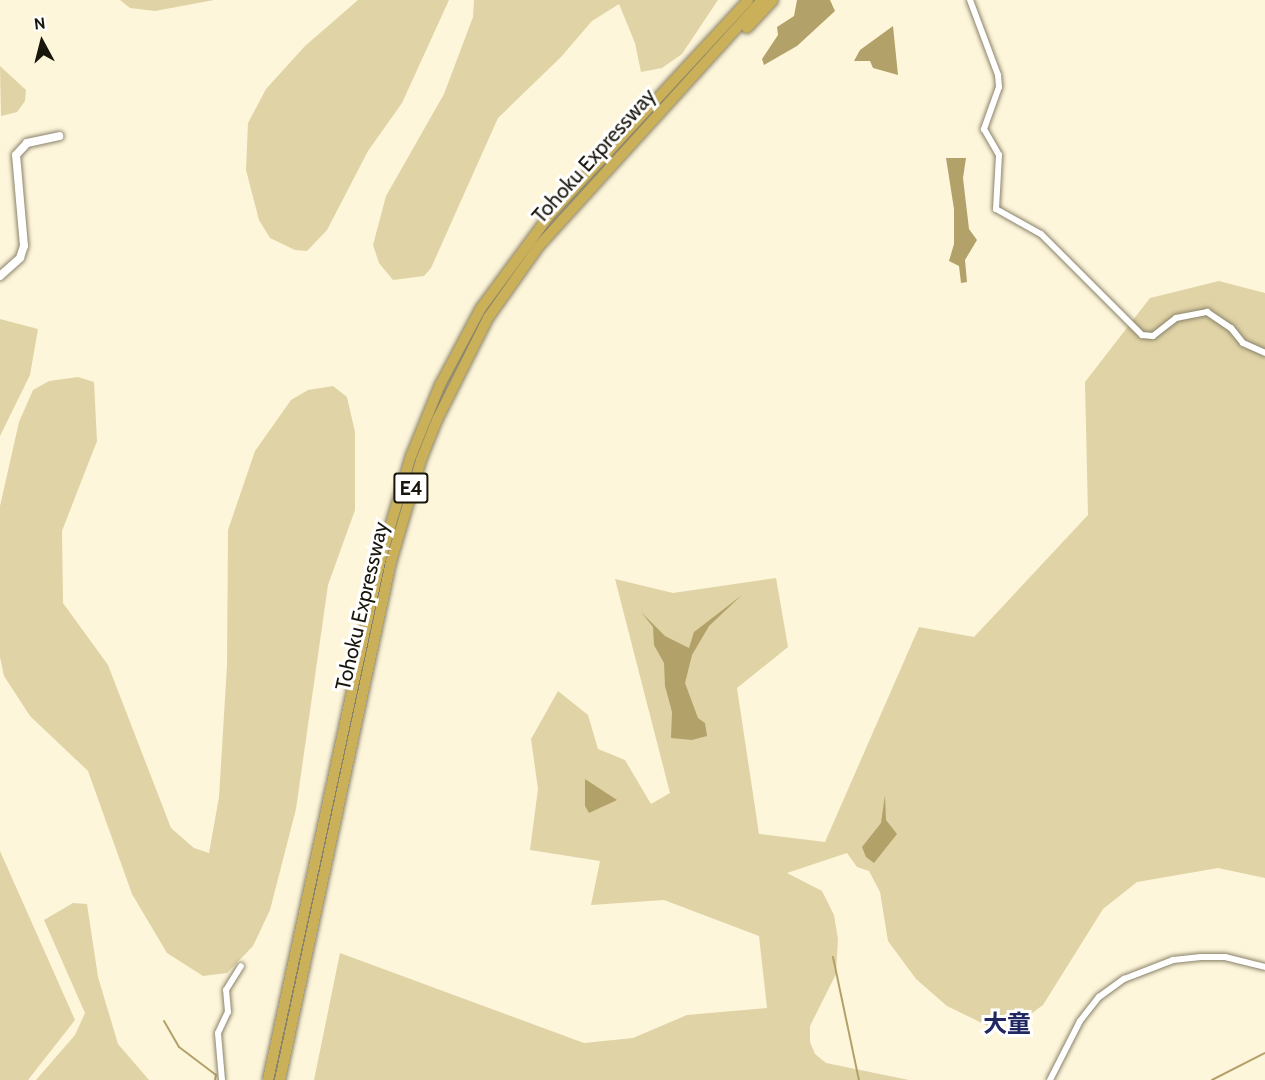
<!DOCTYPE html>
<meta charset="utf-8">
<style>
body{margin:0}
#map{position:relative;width:1265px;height:1080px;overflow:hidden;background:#fef6db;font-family:Cabin,"Noto Sans JP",sans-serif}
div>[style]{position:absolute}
.green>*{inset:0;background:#e0d3a6}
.water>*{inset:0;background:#b2a168}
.stream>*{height:2px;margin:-1px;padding:0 1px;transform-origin:1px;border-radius:1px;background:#b2a168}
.roads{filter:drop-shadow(0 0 2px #898269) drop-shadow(0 0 2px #898269)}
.street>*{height:6px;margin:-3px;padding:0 3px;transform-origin:3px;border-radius:3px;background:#fff}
.secondary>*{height:8px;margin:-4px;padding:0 4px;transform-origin:4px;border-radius:4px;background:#fff}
.highway>*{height:10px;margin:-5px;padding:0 5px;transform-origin:5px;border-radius:5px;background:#cab058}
span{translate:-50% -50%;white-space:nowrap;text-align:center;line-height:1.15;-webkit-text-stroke:6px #fff;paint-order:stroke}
.shield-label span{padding:2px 4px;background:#fff;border:2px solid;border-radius:4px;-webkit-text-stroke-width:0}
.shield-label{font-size:20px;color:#19160c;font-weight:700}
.street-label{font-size:21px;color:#19160c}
.quarter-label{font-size:24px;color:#212861;font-weight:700}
.north{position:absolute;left:12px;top:12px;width:60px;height:60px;-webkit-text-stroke:4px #fff;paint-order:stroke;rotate:353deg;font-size:16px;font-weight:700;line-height:24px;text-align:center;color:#19160c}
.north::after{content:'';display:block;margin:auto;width:21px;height:27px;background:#19160c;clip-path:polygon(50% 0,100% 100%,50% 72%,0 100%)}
</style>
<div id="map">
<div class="green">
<i style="clip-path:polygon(120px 0,214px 0,155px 11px,130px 8px)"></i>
<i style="clip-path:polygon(358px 0,449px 0,402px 103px,368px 151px,327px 230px,307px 251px,295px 250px,270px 238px,259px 220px,246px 170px,248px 123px,266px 89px,305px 46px)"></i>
<i style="clip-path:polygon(474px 0,718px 0,682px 54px,662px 68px,641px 72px,635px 43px,619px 4px,592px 21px,561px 57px,498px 118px,431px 268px,424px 276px,393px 280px,379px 263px,373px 245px,386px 196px,444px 94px,473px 17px)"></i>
<i style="clip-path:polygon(0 66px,26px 90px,25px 101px,17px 112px,1px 116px)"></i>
<i style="clip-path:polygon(1219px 281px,1265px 293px,1265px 878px,1218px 868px,1137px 882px,1103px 909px,1043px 1005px,1024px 1019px,988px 1026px,947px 1006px,916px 979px,888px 941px,880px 892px,869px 871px,857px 867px,847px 853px,787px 873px,822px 891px,834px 915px,838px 939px,836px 974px,810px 1026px,810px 1042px,815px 1054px,826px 1063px,909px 1080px,314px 1080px,340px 953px,584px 1043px,633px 1038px,687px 1015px,767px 1008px,759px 936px,664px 900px,591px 905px,600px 861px,530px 850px,538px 789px,531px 739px,558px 691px,588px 715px,598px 749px,625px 760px,651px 804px,670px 793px,615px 579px,673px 593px,776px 578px,788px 647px,737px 688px,759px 834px,825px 842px,919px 627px,974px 637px,1088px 515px,1085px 382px,1150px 298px)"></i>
<i style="clip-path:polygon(0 319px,38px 329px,30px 375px,0 436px)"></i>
<i style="clip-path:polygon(78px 377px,94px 382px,97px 441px,62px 531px,63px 603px,108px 665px,171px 828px,194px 848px,209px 853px,219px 797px,227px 665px,228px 530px,255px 451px,291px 400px,308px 390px,333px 386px,347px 397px,355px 432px,355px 510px,328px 585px,296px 809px,270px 910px,253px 946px,227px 973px,203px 976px,167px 953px,132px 894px,88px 771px,30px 716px,4px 676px,0 657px,0 506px,19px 422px,33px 390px,49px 381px)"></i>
<i style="clip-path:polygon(0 851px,75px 1020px,28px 1080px,0 1080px)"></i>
<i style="clip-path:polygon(73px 903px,87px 904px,98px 977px,118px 1044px,149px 1080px,36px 1080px,75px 1035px,85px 1013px,44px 920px)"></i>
</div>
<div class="water">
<i style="clip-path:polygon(797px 0,830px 0,835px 11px,797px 46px,764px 65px,762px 59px,778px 35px,777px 27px,794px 16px)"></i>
<i style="clip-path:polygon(893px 26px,898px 75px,873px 68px,870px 61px,854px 61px,860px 50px)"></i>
<i style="clip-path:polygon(946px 158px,966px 158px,963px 178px,969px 229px,977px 240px,965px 260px,967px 282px,961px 283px,959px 266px,949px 261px,954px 244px,954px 209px)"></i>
<i style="clip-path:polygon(742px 595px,709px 626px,692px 655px,685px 683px,698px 718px,705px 723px,707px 736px,692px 740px,671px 738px,672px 712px,665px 686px,664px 663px,654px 645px,653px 627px,641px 612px,665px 636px,689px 648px,694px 632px)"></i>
<i style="clip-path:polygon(585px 779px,617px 800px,589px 813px,585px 806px)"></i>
<i style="clip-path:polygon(885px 795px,886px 820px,897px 834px,874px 863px,866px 857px,862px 847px,881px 823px)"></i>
</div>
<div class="stream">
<i style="left:833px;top:957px;width:126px;rotate:78.1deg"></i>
<i style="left:164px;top:1021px;width:30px;rotate:60deg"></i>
<i style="left:179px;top:1047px;width:46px;rotate:37.1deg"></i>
<i style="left:216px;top:1075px;width:5px;rotate:101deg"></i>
<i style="left:1212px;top:1080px;width:59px;rotate:-27deg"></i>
</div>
<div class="roads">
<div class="street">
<i style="left:970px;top:0;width:80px;rotate:69.5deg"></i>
<i style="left:998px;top:75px;width:12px;rotate:85deg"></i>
<i style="left:999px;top:87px;width:45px;rotate:109.7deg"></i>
<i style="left:984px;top:129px;width:30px;rotate:60deg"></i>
<i style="left:999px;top:155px;width:54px;rotate:93.2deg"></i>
<i style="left:996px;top:209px;width:51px;rotate:29.1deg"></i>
<i style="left:1041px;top:234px;width:143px;rotate:45deg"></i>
<i style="left:1142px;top:335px;width:11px;rotate:5deg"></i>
<i style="left:1153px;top:336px;width:29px;rotate:-38deg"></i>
<i style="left:1176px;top:318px;width:32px;rotate:-11deg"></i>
<i style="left:1207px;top:312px;width:29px;rotate:34deg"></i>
<i style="left:1231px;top:328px;width:19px;rotate:51deg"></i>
<i style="left:1243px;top:343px;width:24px;rotate:24deg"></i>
<i style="left:222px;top:1080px;width:47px;rotate:-94.9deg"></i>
<i style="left:218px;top:1033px;width:23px;rotate:-65deg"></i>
<i style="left:228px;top:1012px;width:22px;rotate:-95deg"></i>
<i style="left:226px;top:990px;width:28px;rotate:-58deg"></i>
<i style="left:1050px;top:1080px;width:66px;rotate:-63deg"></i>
<i style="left:1080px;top:1021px;width:31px;rotate:-52deg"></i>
<i style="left:1099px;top:997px;width:31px;rotate:-36deg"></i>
<i style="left:1124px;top:979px;width:53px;rotate:-21.2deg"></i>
<i style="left:1173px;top:960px;width:28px;rotate:-6deg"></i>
<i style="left:1201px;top:957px;width:24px"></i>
<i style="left:1225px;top:957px;width:41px;rotate:14deg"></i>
</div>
<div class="secondary">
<i style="left:0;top:276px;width:27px;rotate:-42deg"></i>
<i style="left:20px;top:258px;width:13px;rotate:-72deg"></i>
<i style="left:24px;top:246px;width:91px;rotate:-95deg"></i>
<i style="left:16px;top:155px;width:16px;rotate:-47deg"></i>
<i style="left:27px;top:143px;width:33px;rotate:-12deg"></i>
</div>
<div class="highway">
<i style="left:747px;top:28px;width:38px;rotate:-47deg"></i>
<i style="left:268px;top:1080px;width:531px;rotate:-77.82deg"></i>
<i style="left:380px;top:561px;width:109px;rotate:-73.6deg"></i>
<i style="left:411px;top:456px;width:77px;rotate:-67.8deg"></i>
<i style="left:440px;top:385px;width:87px;rotate:-62deg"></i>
<i style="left:481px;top:308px;width:113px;rotate:-53.6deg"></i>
<i style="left:548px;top:217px;width:295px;rotate:-47.3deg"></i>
<i style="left:280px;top:1080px;width:530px;rotate:-77.91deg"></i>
<i style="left:391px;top:562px;width:106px;rotate:-73.6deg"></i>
<i style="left:421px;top:460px;width:43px;rotate:-68.2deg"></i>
<i style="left:437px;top:420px;width:114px;rotate:-63.4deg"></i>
<i style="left:488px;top:318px;width:88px;rotate:-54.7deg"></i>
<i style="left:539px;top:246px;width:332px;rotate:-47.8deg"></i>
</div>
</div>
<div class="shield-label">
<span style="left:411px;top:488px">E4</span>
</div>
<div class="street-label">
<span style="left:594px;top:156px;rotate:-48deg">Tohoku Expressway</span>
<span style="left:362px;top:606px;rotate:-77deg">Tohoku Expressway</span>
</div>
<div class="quarter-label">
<span style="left:1007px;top:1024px">大童</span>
</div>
<div class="north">N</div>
</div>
